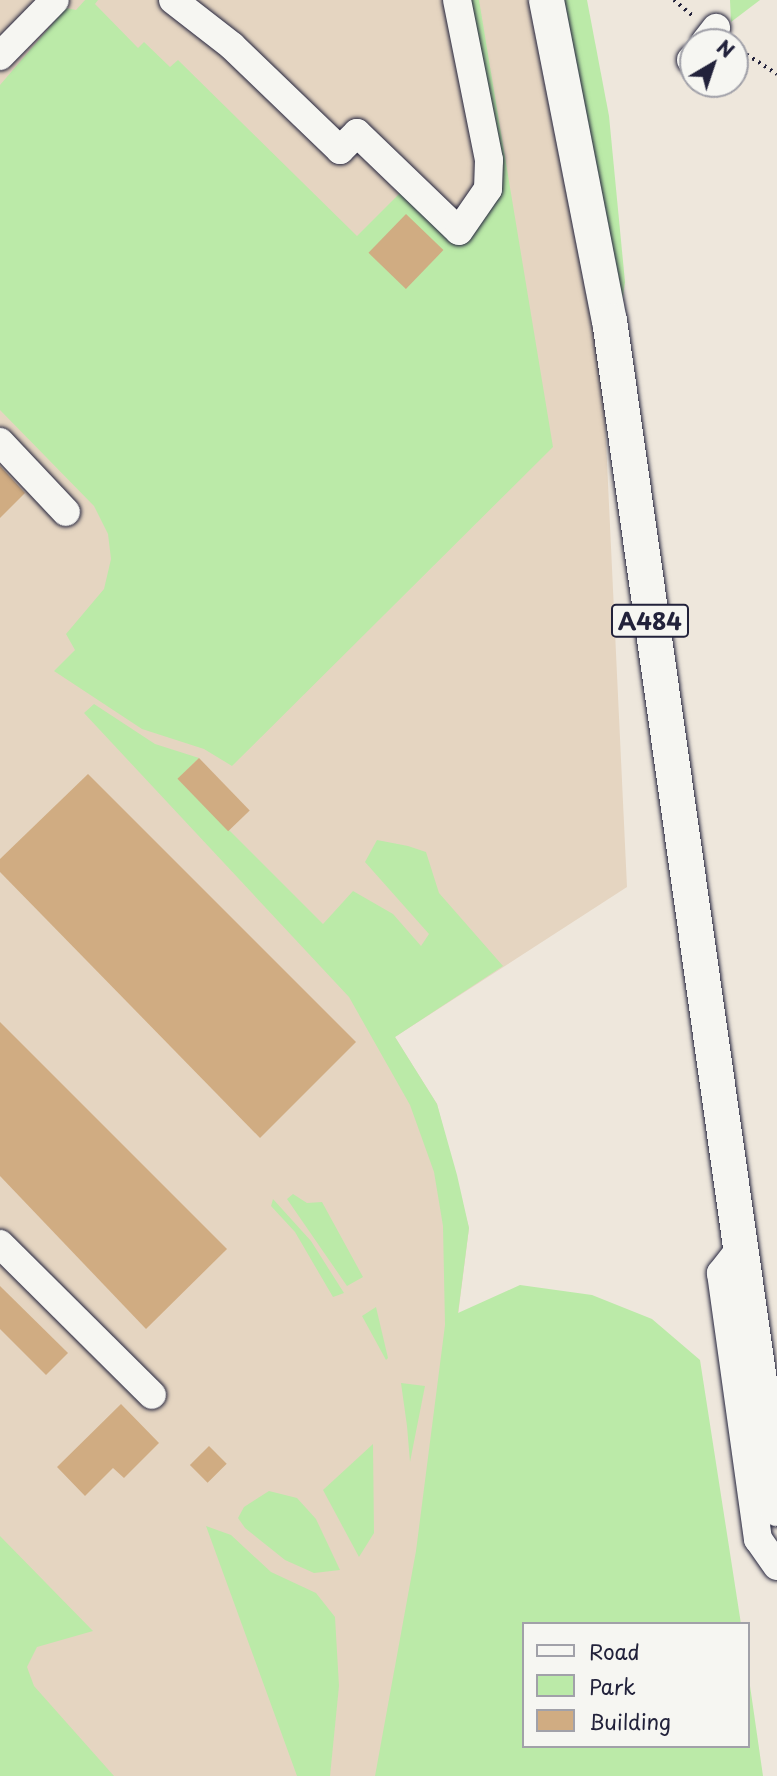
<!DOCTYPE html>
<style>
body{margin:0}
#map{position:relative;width:777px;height:1776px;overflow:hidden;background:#eee7dc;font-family:"Playpen Sans",sans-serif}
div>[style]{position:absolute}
.built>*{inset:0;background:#e5d5c1}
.green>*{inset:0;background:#bbeaa8}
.building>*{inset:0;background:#d0ac82;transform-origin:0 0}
.path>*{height:3.5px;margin-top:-1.75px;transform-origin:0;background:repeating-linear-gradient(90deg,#22223b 0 2px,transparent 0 7px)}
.roads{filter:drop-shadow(0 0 2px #22223b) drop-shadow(0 0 2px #22223b)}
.minor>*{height:28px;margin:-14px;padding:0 14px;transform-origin:14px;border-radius:14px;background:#f6f6f2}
.major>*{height:35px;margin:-17.5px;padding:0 17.5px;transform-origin:17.5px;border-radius:17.5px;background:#f6f6f2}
span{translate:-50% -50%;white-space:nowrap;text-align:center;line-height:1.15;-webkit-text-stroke:5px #f6f6f2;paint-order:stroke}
.shield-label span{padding:2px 5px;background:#f6f6f2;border:2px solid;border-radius:5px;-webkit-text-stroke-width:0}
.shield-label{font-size:23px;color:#22223b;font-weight:700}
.legend{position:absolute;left:522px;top:1622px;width:228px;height:126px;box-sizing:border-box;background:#f6f6f2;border:2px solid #a1a1a9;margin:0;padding:9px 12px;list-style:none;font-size:21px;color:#22223b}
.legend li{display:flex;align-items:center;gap:14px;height:35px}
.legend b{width:35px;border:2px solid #a1a1a9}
.north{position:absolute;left:679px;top:28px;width:70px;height:70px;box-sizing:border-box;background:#f6f6f2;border:2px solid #a1a1a9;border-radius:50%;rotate:39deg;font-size:19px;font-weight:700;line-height:28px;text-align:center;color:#22223b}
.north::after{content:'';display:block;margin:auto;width:24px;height:32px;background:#22223b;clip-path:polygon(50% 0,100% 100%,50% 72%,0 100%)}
</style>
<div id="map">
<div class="built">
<i style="clip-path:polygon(0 0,531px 0,603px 377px,627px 887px,395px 1037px,437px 1104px,469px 1228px,400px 1776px,0 1776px)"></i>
</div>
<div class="green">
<i style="clip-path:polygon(85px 0,98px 0,95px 4px,138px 48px,144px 42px,170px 67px,178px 60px,357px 236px,405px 188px,461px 243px,489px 205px,468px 0,479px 0,553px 447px,232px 766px,204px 749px,142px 729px,54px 671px,75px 650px,66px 634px,104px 589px,111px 559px,108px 534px,94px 506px,0 410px,0 85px,66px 8px,76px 10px)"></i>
<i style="clip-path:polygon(558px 0,587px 0,609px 116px,625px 282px,619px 325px)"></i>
<i style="clip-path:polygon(730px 0,760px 0,731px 22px)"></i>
<i style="clip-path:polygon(94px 704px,155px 744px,199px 758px,178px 779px,323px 924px,353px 891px,393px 914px,421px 946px,429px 934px,365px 862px,377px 840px,408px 846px,426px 852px,439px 893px,503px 966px,395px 1037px,437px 1104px,457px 1175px,469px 1228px,458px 1313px,520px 1285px,592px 1295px,652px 1319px,700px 1360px,741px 1624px,523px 1624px,523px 1746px,747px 1746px,747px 1665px,763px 1776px,375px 1776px,416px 1551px,445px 1325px,443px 1226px,434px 1172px,410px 1105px,349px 997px,84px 713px)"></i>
<i style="clip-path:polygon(293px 1194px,307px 1203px,322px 1202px,363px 1277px,347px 1286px,287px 1199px)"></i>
<i style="clip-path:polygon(273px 1199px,311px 1241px,344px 1293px,333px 1297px,295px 1232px,271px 1206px)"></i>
<i style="clip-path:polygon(376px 1307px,388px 1358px,386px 1360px,362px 1316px)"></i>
<i style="clip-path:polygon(401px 1383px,425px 1386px,410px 1462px,407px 1426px)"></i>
<i style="clip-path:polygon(373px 1444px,374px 1533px,359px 1557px,323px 1490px)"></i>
<i style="clip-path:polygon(269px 1491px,297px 1498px,316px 1519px,340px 1570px,314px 1573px,285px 1560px,245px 1528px,238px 1518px,244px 1507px)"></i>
<i style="clip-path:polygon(206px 1526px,231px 1535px,271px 1572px,316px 1593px,335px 1617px,339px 1686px,330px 1776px,297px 1776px)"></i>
<i style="clip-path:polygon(0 1536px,93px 1631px,37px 1647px,27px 1667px,34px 1686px,114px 1776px,0 1776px)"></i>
</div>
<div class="building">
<i style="left:406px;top:214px;width:52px;height:54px;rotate:44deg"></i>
<i style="clip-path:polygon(0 466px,25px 493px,0 518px)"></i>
<i style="left:199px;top:758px;width:73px;height:30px;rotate:46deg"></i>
<i style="clip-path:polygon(88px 774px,356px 1042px,260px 1138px,0 872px,0 859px)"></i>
<i style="clip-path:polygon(0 1022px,227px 1249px,146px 1329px,0 1176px)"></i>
<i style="clip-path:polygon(0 1286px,68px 1353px,46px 1375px,0 1329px)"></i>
<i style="clip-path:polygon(121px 1404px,159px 1443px,124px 1478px,113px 1468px,85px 1496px,57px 1467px)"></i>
<i style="left:209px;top:1446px;width:25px;height:27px;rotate:45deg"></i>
</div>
<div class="path">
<i style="left:674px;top:0;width:26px;rotate:40deg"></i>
<i style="left:735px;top:47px;width:50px;rotate:32.7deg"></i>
</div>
<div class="roads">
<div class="minor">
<i style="left:173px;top:0;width:75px;rotate:37.9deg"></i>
<i style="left:232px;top:46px;width:150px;rotate:43.9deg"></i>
<i style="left:340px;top:150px;width:24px;rotate:-45deg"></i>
<i style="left:357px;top:133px;width:141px;rotate:43.9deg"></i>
<i style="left:459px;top:231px;width:51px;rotate:-55.4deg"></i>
<i style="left:488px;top:189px;width:29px;rotate:-88deg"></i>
<i style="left:489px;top:160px;width:163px;rotate:-101.3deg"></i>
<i style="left:705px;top:42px;width:18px;rotate:-52deg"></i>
<i style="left:0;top:56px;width:78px;rotate:-45.5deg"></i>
<i style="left:691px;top:60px;width:3px;rotate:-45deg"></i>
<i style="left:0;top:442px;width:96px;rotate:46.7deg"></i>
<i style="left:0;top:1244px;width:214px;rotate:44.8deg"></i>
<i style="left:743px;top:1245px;width:36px;rotate:128deg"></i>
<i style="left:721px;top:1273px;width:269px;rotate:82.1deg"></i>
<i style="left:758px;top:1539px;width:33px;rotate:55deg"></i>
</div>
<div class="major">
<i style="left:546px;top:0;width:326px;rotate:78.9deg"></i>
<i style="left:609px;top:320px;width:1200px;rotate:81.95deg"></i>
</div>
</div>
<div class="shield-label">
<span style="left:650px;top:621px">A484</span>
</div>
<ul class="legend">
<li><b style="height:9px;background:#f6f6f2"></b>Road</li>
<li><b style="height:19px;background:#bbeaa8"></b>Park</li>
<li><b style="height:19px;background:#d0ac82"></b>Building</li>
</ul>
<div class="north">N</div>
</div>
